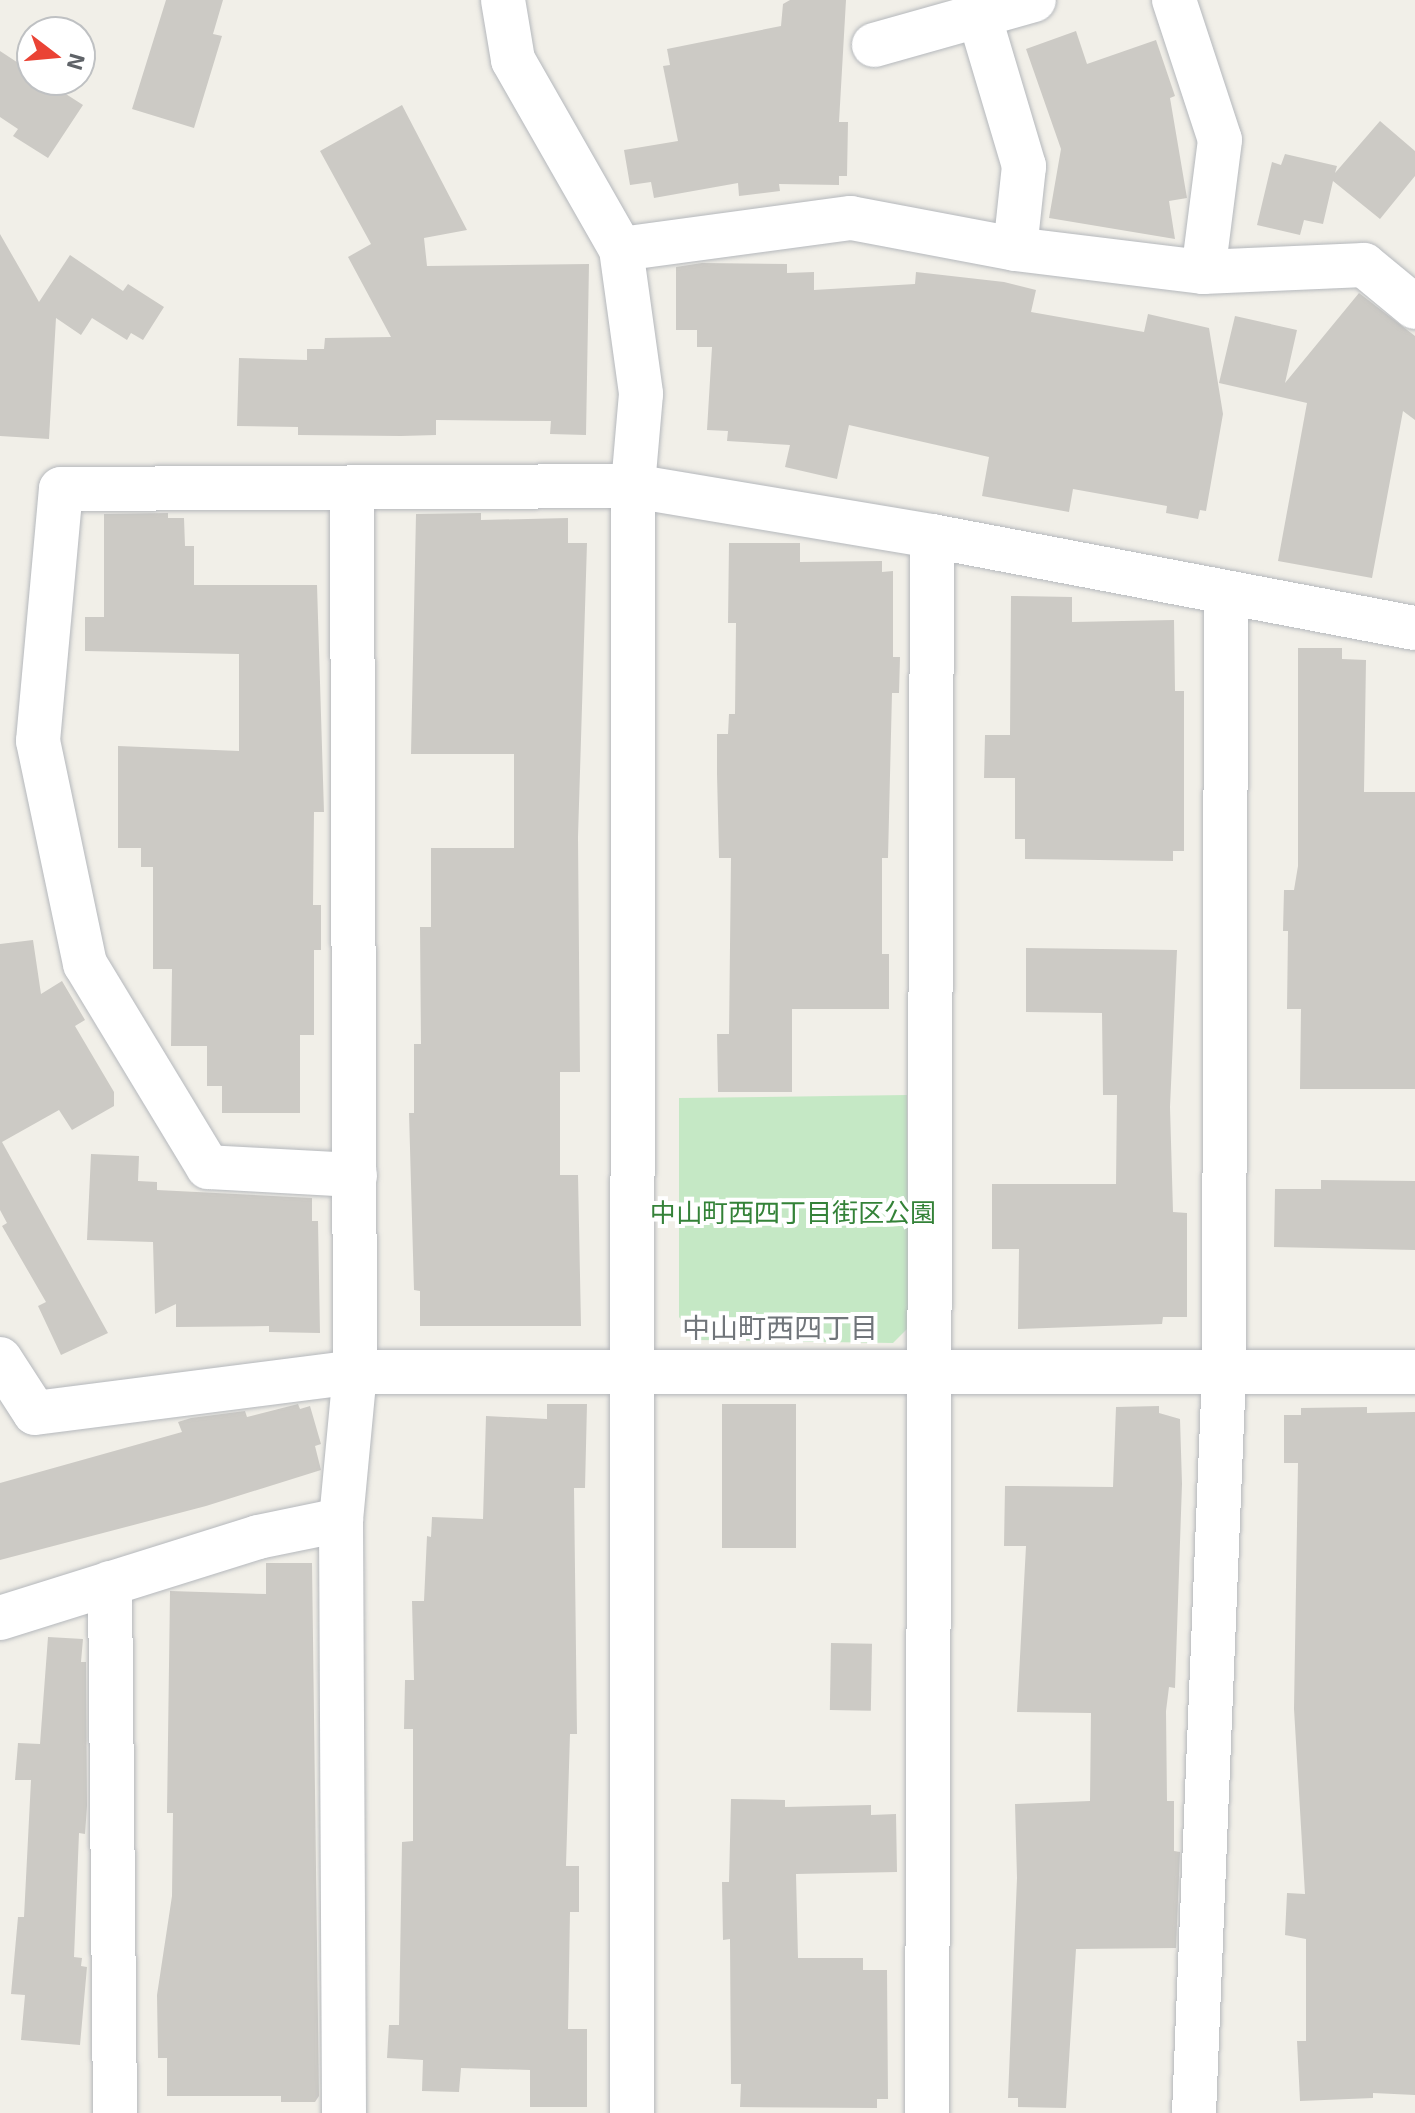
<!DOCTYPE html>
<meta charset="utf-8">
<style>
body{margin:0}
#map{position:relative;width:1415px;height:2113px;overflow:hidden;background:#f1efe8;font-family:"Exo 2","Noto Sans JP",sans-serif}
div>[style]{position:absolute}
.green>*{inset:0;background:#c5e8c5}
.building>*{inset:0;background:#cccac5;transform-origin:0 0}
.roads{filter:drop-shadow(0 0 2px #b5b8bc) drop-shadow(0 0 2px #b5b8bc)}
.minor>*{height:44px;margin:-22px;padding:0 22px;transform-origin:22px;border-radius:22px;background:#fff}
span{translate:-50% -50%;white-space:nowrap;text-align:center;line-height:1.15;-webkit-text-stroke:8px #fff;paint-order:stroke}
.park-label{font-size:26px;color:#348238}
.neighbourhood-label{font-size:28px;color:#70757a}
.north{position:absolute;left:16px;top:16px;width:80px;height:80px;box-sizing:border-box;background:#fff;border:2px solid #bfc1c3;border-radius:50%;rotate:106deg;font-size:22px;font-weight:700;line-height:32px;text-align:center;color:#5f6368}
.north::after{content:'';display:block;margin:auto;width:28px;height:36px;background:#ea4335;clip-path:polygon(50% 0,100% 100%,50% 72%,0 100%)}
</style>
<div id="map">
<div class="green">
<i style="clip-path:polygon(907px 1095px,909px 1327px,893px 1343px,698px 1340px,679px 1317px,679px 1098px)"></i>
</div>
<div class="building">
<i style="clip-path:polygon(166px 0,223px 0,213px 34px,222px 36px,194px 128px,132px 109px)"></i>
<i style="clip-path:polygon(790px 0,846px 0,839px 122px,848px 122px,847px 176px,839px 176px,839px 185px,779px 184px,780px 191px,739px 196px,738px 183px,654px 198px,651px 182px,630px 185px,624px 150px,678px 141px,663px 66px,670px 65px,667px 49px,781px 26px,783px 4px)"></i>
<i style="clip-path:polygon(1076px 31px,1087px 64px,1156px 40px,1175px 96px,1170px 98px,1187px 198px,1169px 201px,1175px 239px,1049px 218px,1061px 149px,1026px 49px)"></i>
<i style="clip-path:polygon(0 51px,32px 72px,32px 80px,44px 80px,83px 105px,48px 158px,13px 136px,18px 129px,0 117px)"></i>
<i style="clip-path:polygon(402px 105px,467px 230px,424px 238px,427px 266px,589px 264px,586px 435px,550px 434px,551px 421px,436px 420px,436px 435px,401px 436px,298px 435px,298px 427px,237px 426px,239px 358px,307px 360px,307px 349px,324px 349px,325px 338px,391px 337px,348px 257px,371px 244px,320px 151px)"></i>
<i style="clip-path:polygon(1380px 121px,1415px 151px,1415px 176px,1380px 219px,1333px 181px,1323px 224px,1304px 220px,1300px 235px,1257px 225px,1272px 162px,1281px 165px,1285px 154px,1337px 166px,1335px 173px)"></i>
<i style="clip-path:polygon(0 234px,39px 302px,70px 255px,123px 291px,128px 284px,164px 307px,143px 340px,131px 333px,127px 340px,92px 318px,81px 335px,56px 318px,49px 439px,0 436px)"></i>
<i style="clip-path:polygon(702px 263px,787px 264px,787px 273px,814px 272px,814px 290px,915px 284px,916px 272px,1004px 282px,1036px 290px,1031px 312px,1144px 332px,1148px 314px,1209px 328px,1223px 414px,1206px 511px,1200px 510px,1198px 519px,1166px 513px,1167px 506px,1073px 489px,1069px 512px,982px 496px,989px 457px,849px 425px,837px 479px,785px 467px,790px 445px,727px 441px,728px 431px,707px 430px,712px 347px,697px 347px,697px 330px,676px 330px,676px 267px)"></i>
<i style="clip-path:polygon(1359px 293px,1415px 336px,1415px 420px,1403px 411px,1372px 578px,1278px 561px,1307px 403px,1219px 383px,1235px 316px,1297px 330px,1285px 383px)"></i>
<i style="clip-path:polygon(168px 513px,168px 518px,184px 518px,185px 546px,194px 546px,194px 585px,317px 585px,324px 812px,314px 812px,313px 905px,321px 905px,321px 950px,314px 950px,314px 1035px,300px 1035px,300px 1113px,222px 1113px,222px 1086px,207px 1086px,207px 1046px,171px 1046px,172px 969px,153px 969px,153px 867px,141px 867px,141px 848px,118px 848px,118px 746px,239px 751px,239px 654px,85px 651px,85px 617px,104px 617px,104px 514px)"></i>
<i style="clip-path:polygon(481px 513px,481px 520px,568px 518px,568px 543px,587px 543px,578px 837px,580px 1072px,560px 1072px,560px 1175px,578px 1175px,581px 1326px,420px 1326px,420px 1291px,414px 1290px,409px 1113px,414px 1113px,414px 1044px,421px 1044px,420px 927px,431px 927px,431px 848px,514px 848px,514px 754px,411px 754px,416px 514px)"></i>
<i style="clip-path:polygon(729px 543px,800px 543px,800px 562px,882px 561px,882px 572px,893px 571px,893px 657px,900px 657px,899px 693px,892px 693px,888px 858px,882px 858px,882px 954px,889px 954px,889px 1009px,792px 1009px,792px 1092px,718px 1092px,717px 1034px,729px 1034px,731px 858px,719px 858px,717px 774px,717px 734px,728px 734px,729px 714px,735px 714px,736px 623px,728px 623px)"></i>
<i style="clip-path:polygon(1011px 596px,1072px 597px,1072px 622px,1174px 620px,1175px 691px,1184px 691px,1184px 851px,1173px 851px,1173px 861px,1025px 859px,1025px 839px,1015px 839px,1015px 778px,984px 778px,985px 735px,1010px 735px)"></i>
<i style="clip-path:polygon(1298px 648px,1342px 648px,1342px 659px,1366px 660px,1364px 792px,1415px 792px,1415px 1089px,1300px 1089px,1301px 1009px,1287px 1009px,1288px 931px,1283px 931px,1284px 890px,1294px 890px,1298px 866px)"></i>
<i style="clip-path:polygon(33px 940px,41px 994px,62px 981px,85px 1020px,75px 1026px,114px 1092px,114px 1106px,72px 1130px,59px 1110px,2px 1142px,108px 1333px,61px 1355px,38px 1306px,46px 1302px,2px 1226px,7px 1223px,0 1210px,0 944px)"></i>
<i style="clip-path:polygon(1026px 948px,1177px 950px,1170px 1107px,1173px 1212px,1187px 1213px,1187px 1317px,1163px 1317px,1162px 1324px,1018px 1329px,1019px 1249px,992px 1249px,992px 1184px,1116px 1184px,1117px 1095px,1103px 1095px,1102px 1013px,1026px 1012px)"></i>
<i style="clip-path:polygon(91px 1154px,139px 1156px,138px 1181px,157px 1182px,157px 1190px,312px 1198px,312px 1221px,318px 1221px,320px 1333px,269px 1332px,269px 1326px,176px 1327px,176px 1304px,155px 1314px,153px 1242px,87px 1240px)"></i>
<i style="clip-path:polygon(1321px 1180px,1415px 1181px,1415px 1250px,1274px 1247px,1275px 1189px,1321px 1189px)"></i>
<i style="clip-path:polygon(298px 1404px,300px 1409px,310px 1406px,321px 1444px,315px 1446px,321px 1470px,206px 1506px,0 1560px,0 1483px,182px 1432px,178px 1422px,191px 1418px,245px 1411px,247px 1417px)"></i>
<i style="clip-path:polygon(547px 1404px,587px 1404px,585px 1488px,574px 1488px,577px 1734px,570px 1734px,566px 1866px,579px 1866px,579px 1912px,570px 1912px,568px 2029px,587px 2029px,587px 2107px,530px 2107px,530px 2070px,461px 2068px,459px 2092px,422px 2091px,423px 2060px,387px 2058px,389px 2025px,399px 2025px,402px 1842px,413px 1841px,413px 1729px,404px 1729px,405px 1680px,414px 1680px,412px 1601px,424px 1601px,427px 1536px,431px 1537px,432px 1517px,483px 1519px,486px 1416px,547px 1419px)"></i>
<i style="left:722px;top:1404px;width:74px;height:144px"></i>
<i style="clip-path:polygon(1159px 1406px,1159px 1413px,1180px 1419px,1182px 1484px,1175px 1688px,1169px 1687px,1166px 1711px,1167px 1801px,1174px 1801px,1174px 1851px,1180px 1852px,1176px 1948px,1076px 1949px,1066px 2108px,1018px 2107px,1018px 2098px,1008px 2098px,1017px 1878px,1015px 1804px,1090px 1801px,1091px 1713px,1017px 1712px,1026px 1546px,1004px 1546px,1005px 1486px,1113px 1487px,1116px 1407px)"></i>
<i style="clip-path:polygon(1367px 1407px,1367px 1413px,1415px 1412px,1415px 2095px,1373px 2093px,1373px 2098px,1300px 2101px,1297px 2041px,1306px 2041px,1306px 1939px,1285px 1935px,1287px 1893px,1305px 1894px,1294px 1709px,1298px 1463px,1284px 1463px,1284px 1415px,1301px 1415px,1301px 1408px)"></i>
<i style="clip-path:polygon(266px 1563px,312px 1563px,319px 2096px,315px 2102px,281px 2102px,281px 2096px,167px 2096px,167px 2058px,158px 2058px,157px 1995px,172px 1896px,173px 1813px,167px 1813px,170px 1591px,266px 1594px)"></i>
<i style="clip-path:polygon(48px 1637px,83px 1639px,81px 1662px,86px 1662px,87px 1806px,85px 1834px,79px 1833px,74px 1957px,82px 1958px,81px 1966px,87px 1967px,80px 2045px,21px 2040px,25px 1995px,11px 1994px,18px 1917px,24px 1917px,31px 1780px,15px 1780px,18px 1743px,40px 1744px)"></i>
<i style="left:831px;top:1643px;width:41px;height:67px;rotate:1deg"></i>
<i style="clip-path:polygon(731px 1799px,785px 1800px,785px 1807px,871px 1805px,871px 1815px,896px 1814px,897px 1872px,796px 1874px,798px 1958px,863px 1958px,863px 1970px,887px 1970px,888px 2099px,877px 2099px,877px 2108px,740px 2107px,741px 2084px,731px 2084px,730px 1939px,723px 1940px,722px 1882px,729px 1882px)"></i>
</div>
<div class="roads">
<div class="minor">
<i style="left:503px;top:0;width:61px;rotate:80.5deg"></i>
<i style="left:513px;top:60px;width:218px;rotate:60.3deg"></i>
<i style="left:621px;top:249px;width:146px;rotate:82.1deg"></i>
<i style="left:641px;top:394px;width:92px;rotate:95deg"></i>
<i style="left:633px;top:486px;width:1627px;rotate:90.04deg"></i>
<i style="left:1174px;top:0;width:147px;rotate:71.8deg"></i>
<i style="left:1220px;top:140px;width:133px;rotate:97.3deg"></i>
<i style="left:979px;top:15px;width:158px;rotate:73.4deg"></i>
<i style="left:1024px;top:166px;width:83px;rotate:96.2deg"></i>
<i style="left:874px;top:45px;width:166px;rotate:-15.7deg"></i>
<i style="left:621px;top:249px;width:232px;rotate:-7.7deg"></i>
<i style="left:851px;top:218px;width:167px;rotate:10.7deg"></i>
<i style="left:1015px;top:249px;width:189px;rotate:7deg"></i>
<i style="left:1203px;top:272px;width:161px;rotate:-2.5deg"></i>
<i style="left:1364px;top:265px;width:66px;rotate:39.5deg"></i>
<i style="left:355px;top:1175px;width:147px;rotate:-176.9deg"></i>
<i style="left:208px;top:1167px;width:237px;rotate:-121.2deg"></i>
<i style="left:85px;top:964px;width:228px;rotate:-101.9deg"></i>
<i style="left:38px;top:741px;width:253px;rotate:-84.8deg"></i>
<i style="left:61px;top:489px;width:572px;rotate:-0.3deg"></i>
<i style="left:633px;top:486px;width:303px;rotate:9.5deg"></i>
<i style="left:932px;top:536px;width:492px;rotate:10.8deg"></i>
<i style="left:0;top:1359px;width:64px;rotate:57.1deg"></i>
<i style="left:35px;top:1413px;width:323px;rotate:-7.3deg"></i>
<i style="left:355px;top:1372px;width:1060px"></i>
<i style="left:110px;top:1583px;width:530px;rotate:89.46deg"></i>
<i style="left:0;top:1618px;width:270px;rotate:-17.4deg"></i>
<i style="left:258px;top:1537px;width:85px;rotate:-11.6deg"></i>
<i style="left:344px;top:2113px;width:593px;rotate:-90.29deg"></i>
<i style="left:341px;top:1520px;width:149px;rotate:-84.6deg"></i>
<i style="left:355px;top:1372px;width:881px;rotate:-90.2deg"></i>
<i style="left:927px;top:2113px;width:1577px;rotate:-89.82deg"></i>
<i style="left:1194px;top:2113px;width:742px;rotate:-87.68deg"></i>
<i style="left:1224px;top:1372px;width:778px;rotate:-89.85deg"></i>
</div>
</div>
<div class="park-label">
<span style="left:793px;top:1212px">中山町西四丁目街区公園</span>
</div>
<div class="neighbourhood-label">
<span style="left:780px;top:1327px">中山町西四丁目</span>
</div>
<div class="north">N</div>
</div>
